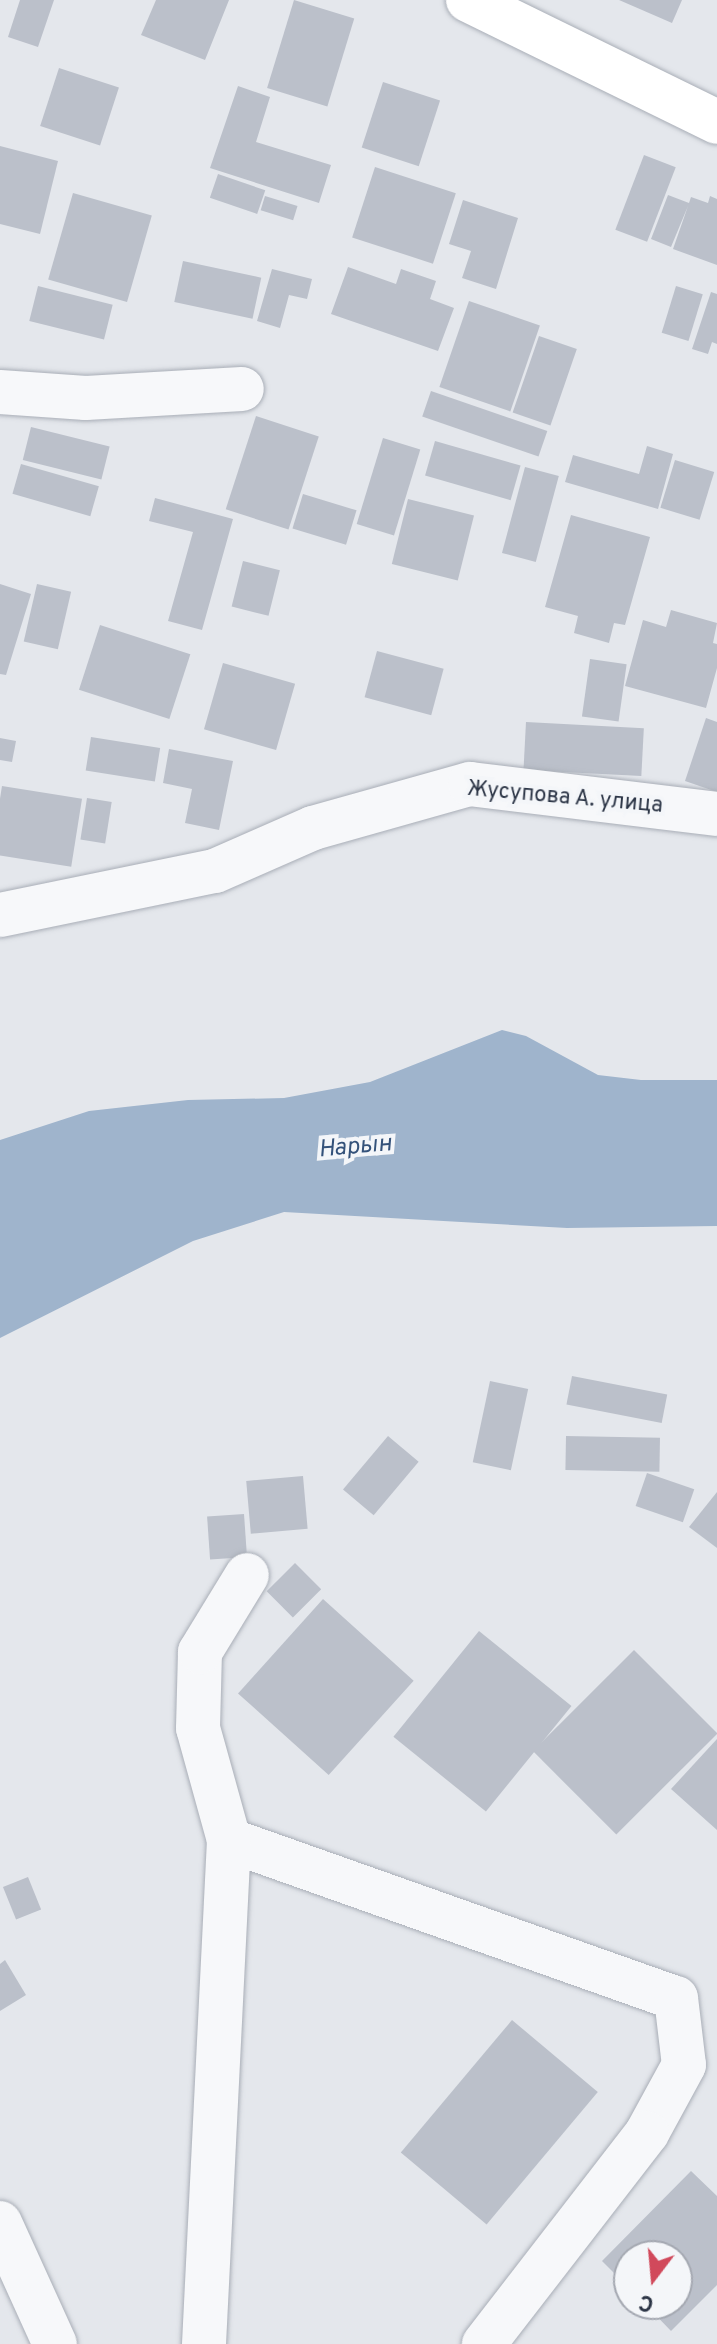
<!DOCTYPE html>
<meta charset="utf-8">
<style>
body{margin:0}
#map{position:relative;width:717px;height:2344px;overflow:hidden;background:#e4e7ec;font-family:Overpass,sans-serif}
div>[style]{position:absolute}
.water>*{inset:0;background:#9fb4cc}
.building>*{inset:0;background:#bbc0ca;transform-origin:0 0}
.roads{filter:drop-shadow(0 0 2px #a9aeb7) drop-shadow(0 0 2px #a9aeb7)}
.minor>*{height:44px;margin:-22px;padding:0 22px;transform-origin:22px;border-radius:22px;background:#f7f8fa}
.major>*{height:44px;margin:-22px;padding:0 22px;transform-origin:22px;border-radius:22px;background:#fff}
span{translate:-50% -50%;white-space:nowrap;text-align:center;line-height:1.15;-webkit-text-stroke:8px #f4f6f9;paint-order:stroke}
.street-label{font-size:22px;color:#2b3445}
.water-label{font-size:24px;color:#34527a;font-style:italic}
.north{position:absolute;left:613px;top:2240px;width:80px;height:80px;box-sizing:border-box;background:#f4f6f9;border:2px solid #a4a8b1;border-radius:50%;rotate:196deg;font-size:22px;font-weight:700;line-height:32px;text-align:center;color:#2b3445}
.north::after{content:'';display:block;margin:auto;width:28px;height:36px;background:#d1495b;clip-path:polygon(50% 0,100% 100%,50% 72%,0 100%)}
</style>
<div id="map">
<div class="water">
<i style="clip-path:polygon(502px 1030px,526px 1036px,598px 1075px,641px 1080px,717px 1080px,717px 1226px,567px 1228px,284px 1212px,193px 1241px,0 1338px,0 1140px,89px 1111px,188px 1100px,284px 1098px,370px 1082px)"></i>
</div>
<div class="building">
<i style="clip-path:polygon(20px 0,54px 0,38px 47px,8px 37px)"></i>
<i style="clip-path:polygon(156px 0,229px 0,205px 60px,141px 35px)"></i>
<i style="left:294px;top:0;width:63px;height:92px;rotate:17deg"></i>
<i style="clip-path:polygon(619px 0,682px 0,672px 23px)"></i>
<i style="left:59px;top:68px;width:63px;height:61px;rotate:18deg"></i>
<i style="left:383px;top:82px;width:60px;height:69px;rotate:18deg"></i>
<i style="clip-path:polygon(238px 86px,270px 97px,256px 142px,331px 165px,319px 203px,210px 168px)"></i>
<i style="clip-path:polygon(0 146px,58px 161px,40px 234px,0 224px)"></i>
<i style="left:644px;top:155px;width:34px;height:80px;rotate:21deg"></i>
<i style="left:375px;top:167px;width:85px;height:74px;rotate:18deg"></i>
<i style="left:218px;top:174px;width:50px;height:25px;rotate:19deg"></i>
<i style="left:73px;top:193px;width:82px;height:90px;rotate:16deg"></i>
<i style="clip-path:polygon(668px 195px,689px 203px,691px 197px,708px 203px,710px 196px,717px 199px,717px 265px,673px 249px,688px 206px,671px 247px,651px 239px)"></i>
<i style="left:265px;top:196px;width:34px;height:15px;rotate:17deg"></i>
<i style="clip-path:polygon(463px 200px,518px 218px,496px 289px,462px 278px,471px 251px,449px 244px)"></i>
<i style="left:183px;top:261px;width:80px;height:42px;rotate:12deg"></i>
<i style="clip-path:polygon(348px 267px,396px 284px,401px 269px,436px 281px,430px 299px,454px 308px,438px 351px,331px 314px)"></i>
<i style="clip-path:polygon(272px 269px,312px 279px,307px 299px,289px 295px,280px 328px,257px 321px)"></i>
<i style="left:38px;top:286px;width:77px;height:36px;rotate:14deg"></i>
<i style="left:676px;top:286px;width:28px;height:49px;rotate:17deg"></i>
<i style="clip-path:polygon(711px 292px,717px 294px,717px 344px,712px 342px,708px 354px,692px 349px)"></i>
<i style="left:469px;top:301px;width:75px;height:91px;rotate:19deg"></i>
<i style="left:539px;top:336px;width:40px;height:81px;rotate:19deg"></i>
<i style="left:431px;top:391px;width:123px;height:27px;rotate:19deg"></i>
<i style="left:256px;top:416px;width:66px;height:98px;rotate:18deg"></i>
<i style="left:31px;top:427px;width:81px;height:34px;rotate:14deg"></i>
<i style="left:383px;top:438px;width:39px;height:90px;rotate:17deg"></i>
<i style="left:435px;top:441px;width:89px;height:36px;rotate:16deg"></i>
<i style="clip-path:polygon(647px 446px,673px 454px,658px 509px,565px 482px,573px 455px,639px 474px)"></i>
<i style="left:675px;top:460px;width:41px;height:50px;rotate:17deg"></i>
<i style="left:21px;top:464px;width:81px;height:31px;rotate:16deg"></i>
<i style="left:525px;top:467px;width:35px;height:89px;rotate:15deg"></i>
<i style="left:303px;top:494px;width:56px;height:36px;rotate:17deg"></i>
<i style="clip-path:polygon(155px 498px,233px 519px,202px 630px,168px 621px,193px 532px,149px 521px)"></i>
<i style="left:408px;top:499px;width:68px;height:67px;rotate:14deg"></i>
<i style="clip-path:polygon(571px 515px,650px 537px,625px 625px,614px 623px,609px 643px,574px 633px,578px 616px,545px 607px)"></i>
<i style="left:243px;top:561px;width:38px;height:47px;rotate:14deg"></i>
<i style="clip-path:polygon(0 584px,31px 594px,6px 675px,0 674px)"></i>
<i style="left:37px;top:584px;width:35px;height:59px;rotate:13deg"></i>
<i style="clip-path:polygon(671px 610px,717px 623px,713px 643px,717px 644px,717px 668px,706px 708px,625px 686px,643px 620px,666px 627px)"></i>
<i style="left:100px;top:625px;width:95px;height:68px;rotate:18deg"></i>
<i style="left:377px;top:651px;width:69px;height:48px;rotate:15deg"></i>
<i style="left:590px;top:659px;width:37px;height:58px;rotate:8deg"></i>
<i style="left:223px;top:663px;width:75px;height:69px;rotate:16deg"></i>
<i style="clip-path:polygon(706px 718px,717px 722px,717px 792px,685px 781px)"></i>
<i style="left:526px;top:722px;width:118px;height:48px;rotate:3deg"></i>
<i style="left:91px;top:737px;width:70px;height:34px;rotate:9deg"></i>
<i style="clip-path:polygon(0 738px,16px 741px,12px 762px,0 760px)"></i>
<i style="clip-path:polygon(169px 749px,233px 761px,219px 830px,185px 823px,192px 789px,163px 783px)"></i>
<i style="left:2px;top:786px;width:81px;height:69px;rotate:9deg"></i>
<i style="left:87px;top:798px;width:25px;height:42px;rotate:9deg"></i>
<i style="left:572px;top:1376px;width:97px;height:29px;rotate:11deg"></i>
<i style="left:490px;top:1381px;width:39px;height:83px;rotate:12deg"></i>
<i style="left:388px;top:1436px;width:40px;height:70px;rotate:40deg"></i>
<i style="left:566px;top:1436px;width:94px;height:34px;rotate:1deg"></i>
<i style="left:647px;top:1473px;width:50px;height:35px;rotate:19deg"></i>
<i style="left:303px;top:1476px;width:53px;height:57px;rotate:85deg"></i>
<i style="clip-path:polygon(717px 1492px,717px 1548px,689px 1527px)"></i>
<i style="left:244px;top:1514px;width:43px;height:37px;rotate:86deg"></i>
<i style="left:295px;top:1563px;width:37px;height:40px;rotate:45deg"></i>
<i style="left:323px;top:1599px;width:122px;height:127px;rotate:42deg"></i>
<i style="left:479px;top:1631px;width:119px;height:136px;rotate:39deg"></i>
<i style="left:634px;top:1650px;width:118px;height:143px;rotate:45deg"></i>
<i style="clip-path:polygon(717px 1739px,717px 1830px,671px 1789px)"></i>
<i style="left:28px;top:1877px;width:35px;height:27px;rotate:68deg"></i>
<i style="clip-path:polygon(5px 1960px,26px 1995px,0 2011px,0 1964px)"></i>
<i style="left:512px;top:2020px;width:112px;height:173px;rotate:40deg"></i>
<i style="clip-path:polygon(691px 2171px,717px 2196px,717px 2285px,671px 2331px,645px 2304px,677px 2304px,677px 2256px,629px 2256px,629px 2288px,602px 2261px)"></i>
</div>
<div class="roads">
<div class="minor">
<i style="left:0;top:392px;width:86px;rotate:4deg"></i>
<i style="left:86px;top:398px;width:156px;rotate:-3.3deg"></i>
<i style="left:0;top:915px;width:219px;rotate:-11.6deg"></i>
<i style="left:215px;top:871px;width:107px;rotate:-23.7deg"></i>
<i style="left:313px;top:828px;width:163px;rotate:-15.7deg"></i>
<i style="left:470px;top:784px;width:249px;rotate:6.9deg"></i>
<i style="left:229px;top:1840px;width:474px;rotate:19.5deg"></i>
<i style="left:676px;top:1998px;width:67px;rotate:83.2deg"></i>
<i style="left:684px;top:2065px;width:77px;rotate:118.6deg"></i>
<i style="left:647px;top:2133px;width:267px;rotate:127.7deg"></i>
<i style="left:0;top:2223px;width:133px;rotate:65.6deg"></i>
<i style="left:204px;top:2344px;width:505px;rotate:-87.16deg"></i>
<i style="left:229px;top:1840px;width:116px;rotate:-105.5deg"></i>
<i style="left:198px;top:1728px;width:76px;rotate:-88.5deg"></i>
<i style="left:200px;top:1652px;width:90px;rotate:-58.6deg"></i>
</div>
<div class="major">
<i style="left:468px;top:0;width:277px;rotate:26.1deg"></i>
</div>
</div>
<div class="street-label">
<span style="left:565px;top:798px;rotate:5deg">Жусупова А. улица</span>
</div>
<div class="water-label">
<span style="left:355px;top:1148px;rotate:-5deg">Нарын</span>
</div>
<div class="north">С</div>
</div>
